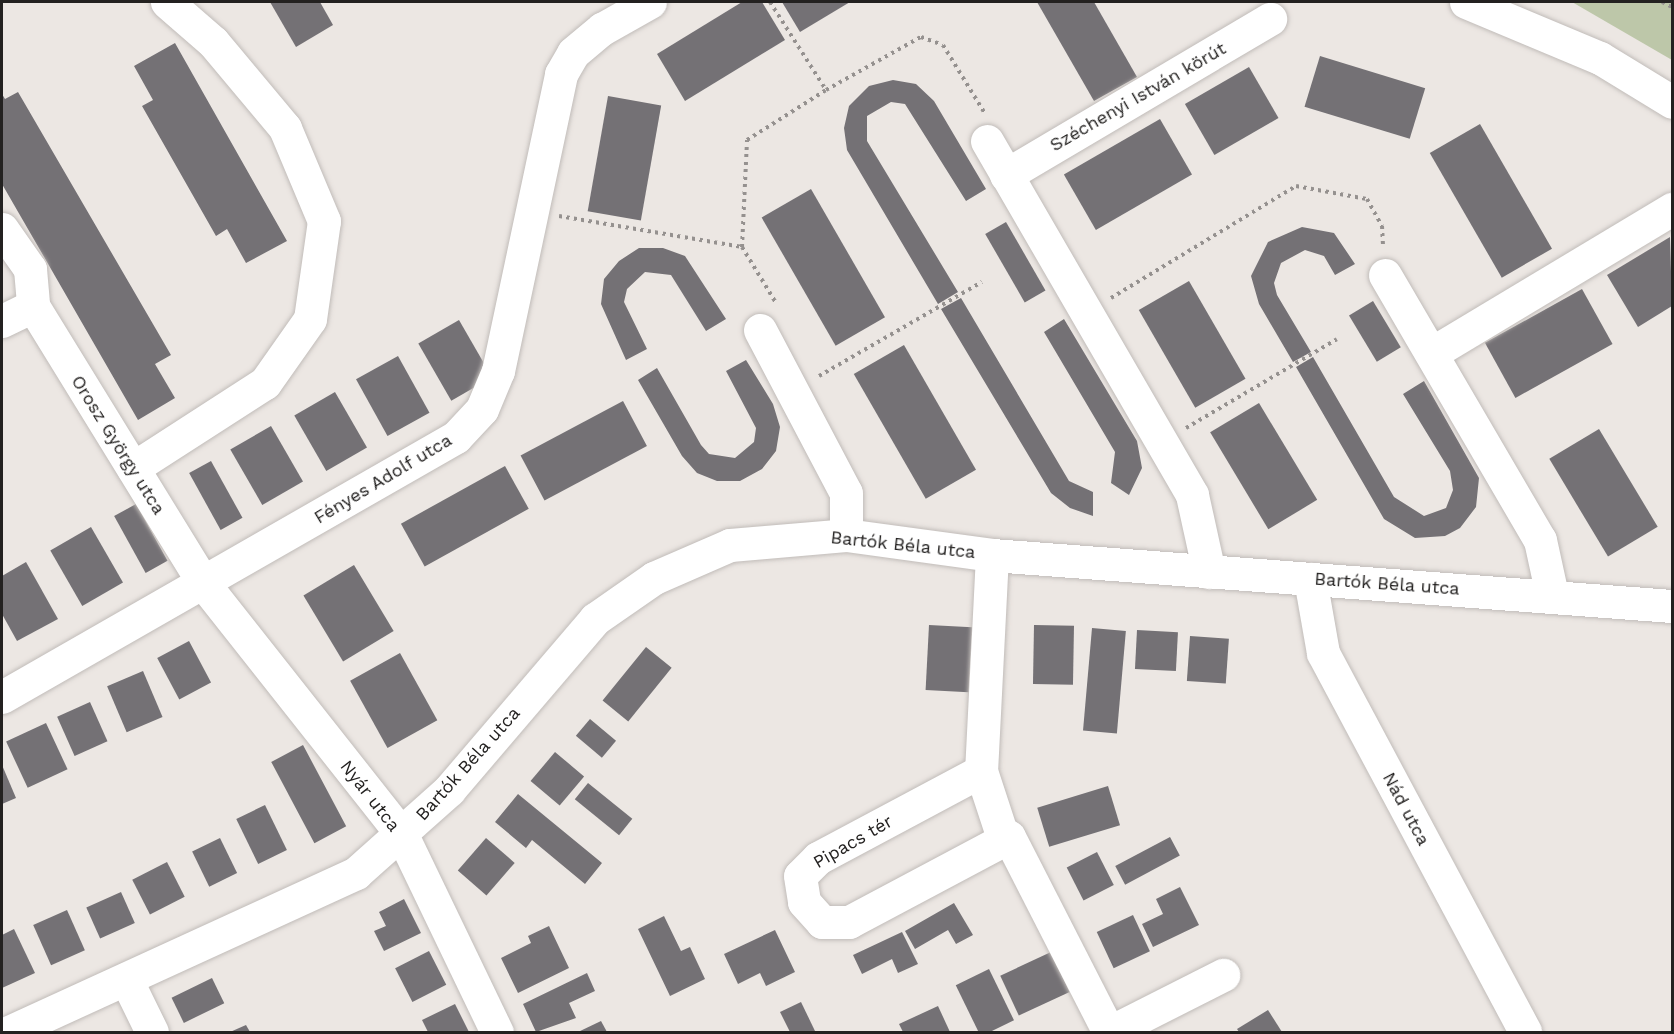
<!DOCTYPE html>
<meta charset="utf-8">
<style>
body{margin:0}
#map{position:relative;width:1674px;height:1034px;overflow:hidden;background:#ece7e3;font-family:"Work Sans",sans-serif}
div>[style]{position:absolute}
.green>*{inset:0;background:#bdc7a9}
.building>*{inset:0;background:#747175;transform-origin:0 0}
.path>*{height:4px;margin-top:-2px;transform-origin:0;background:repeating-linear-gradient(90deg,#95918f 0 3px,transparent 0 7.5px)}
.roads{filter:drop-shadow(0 0 2px #c1bcb9) drop-shadow(0 0 2px #c1bcb9)}
.minor>*{height:33px;margin:-16.5px;padding:0 16.5px;transform-origin:16.5px;border-radius:16.5px;background:#fff}
.tertiary>*{height:33px;margin:-16.5px;padding:0 16.5px;transform-origin:16.5px;border-radius:16.5px;background:#fff}
span{translate:-50% -50%;white-space:nowrap;text-align:center;line-height:1.15;-webkit-text-stroke:4.5px #fff;paint-order:stroke}
.street-label{font-size:18px;color:#232120}
.frame{position:absolute;inset:0;border:3px solid #232120;pointer-events:none}
</style>
<div id="map">
<div class="green">
<i style="clip-path:polygon(1572px 2px,1672px 2px,1672px 60px)"></i>
</div>
<div class="building">
<i style="clip-path:polygon(270px 2px,320px 2px,333px 25px,296px 47px)"></i>
<i style="clip-path:polygon(742px 2px,762px 2px,785px 40px,685px 101px,657px 54px)"></i>
<i style="clip-path:polygon(782px 2px,850px 2px,800px 32px)"></i>
<i style="clip-path:polygon(1037px 2px,1094px 2px,1137px 77px,1094px 101px)"></i>
<i style="clip-path:polygon(175px 43px,287px 241px,246px 263px,227px 229px,216px 236px,142px 106px,153px 100px,134px 66px)"></i>
<i style="left:1320px;top:56px;width:110px;height:53px;rotate:17deg"></i>
<i style="left:1249px;top:67px;width:59px;height:74px;rotate:60deg"></i>
<i style="clip-path:polygon(893px 80px,916px 84px,934px 101px,986px 189px,966px 201px,905px 104px,891px 102px,867px 116px,867px 141px,958px 292px,938px 304px,847px 150px,844px 128px,849px 106px,869px 86px)"></i>
<i style="clip-path:polygon(18px 92px,171px 355px,155px 364px,175px 398px,138px 420px,2px 184px,2px 94px,5px 99px)"></i>
<i style="left:608px;top:96px;width:54px;height:117px;rotate:10deg"></i>
<i style="left:1160px;top:119px;width:64px;height:111px;rotate:60deg"></i>
<i style="left:1480px;top:124px;width:144px;height:58px;rotate:60deg"></i>
<i style="left:811px;top:189px;width:148px;height:57px;rotate:60deg"></i>
<i style="left:1006px;top:222px;width:79px;height:24px;rotate:60deg"></i>
<i style="clip-path:polygon(1302px 227px,1334px 233px,1355px 264px,1335px 275px,1324px 256px,1305px 250px,1281px 263px,1274px 283px,1277px 295px,1311px 352px,1293px 362px,1259px 304px,1251px 276px,1268px 242px)"></i>
<i style="clip-path:polygon(1670px 237px,1672px 306px,1638px 327px,1607px 275px)"></i>
<i style="clip-path:polygon(639px 248px,663px 248px,685px 256px,726px 319px,706px 331px,671px 275px,645px 272px,627px 289px,624px 302px,647px 349px,626px 360px,601px 304px,604px 279px,619px 261px)"></i>
<i style="left:1189px;top:281px;width:113px;height:58px;rotate:60deg"></i>
<i style="left:1582px;top:289px;width:63px;height:111px;rotate:61deg"></i>
<i style="clip-path:polygon(961px 298px,1069px 481px,1093px 492px,1093px 516px,1070px 508px,1051px 493px,941px 309px)"></i>
<i style="left:1373px;top:301px;width:54px;height:28px;rotate:59deg"></i>
<i style="clip-path:polygon(1064px 319px,1137px 441px,1142px 468px,1129px 495px,1111px 483px,1115px 452px,1044px 332px)"></i>
<i style="left:459px;top:320px;width:66px;height:47px;rotate:60deg"></i>
<i style="left:904px;top:345px;width:144px;height:58px;rotate:60deg"></i>
<i style="left:398px;top:356px;width:65px;height:48px;rotate:61deg"></i>
<i style="clip-path:polygon(1313px 357px,1394px 497px,1424px 516px,1446px 508px,1453px 490px,1450px 471px,1403px 394px,1424px 381px,1479px 478px,1476px 507px,1460px 528px,1445px 536px,1415px 538px,1384px 519px,1296px 367px)"></i>
<i style="clip-path:polygon(746px 360px,773px 404px,780px 427px,776px 451px,762px 469px,740px 481px,717px 481px,697px 473px,682px 456px,638px 380px,657px 368px,701px 445px,709px 454px,735px 458px,754px 442px,756px 428px,726px 371px)"></i>
<i style="left:335px;top:392px;width:64px;height:47px;rotate:60deg"></i>
<i style="left:623px;top:401px;width:51px;height:116px;rotate:62deg"></i>
<i style="left:1259px;top:403px;width:113px;height:57px;rotate:59deg"></i>
<i style="left:271px;top:426px;width:64px;height:47px;rotate:60deg"></i>
<i style="left:1599px;top:429px;width:114px;height:58px;rotate:59deg"></i>
<i style="left:211px;top:461px;width:65px;height:25px;rotate:61deg"></i>
<i style="left:505px;top:466px;width:49px;height:119px;rotate:61deg"></i>
<i style="left:136px;top:504px;width:65px;height:25px;rotate:61deg"></i>
<i style="left:91px;top:527px;width:64px;height:47px;rotate:60deg"></i>
<i style="clip-path:polygon(26px 562px,58px 619px,17px 641px,2px 614px,2px 576px)"></i>
<i style="left:354px;top:565px;width:77px;height:59px;rotate:59deg"></i>
<i style="left:929px;top:625px;width:43px;height:65px;rotate:3deg"></i>
<i style="left:1034px;top:625px;width:40px;height:59px;rotate:1deg"></i>
<i style="left:1092px;top:628px;width:34px;height:103px;rotate:5deg"></i>
<i style="left:1137px;top:630px;width:41px;height:39px;rotate:3deg"></i>
<i style="left:1190px;top:636px;width:39px;height:45px;rotate:4deg"></i>
<i style="left:189px;top:641px;width:47px;height:36px;rotate:62deg"></i>
<i style="left:646px;top:647px;width:33px;height:69px;rotate:39deg"></i>
<i style="left:400px;top:653px;width:77px;height:57px;rotate:61deg"></i>
<i style="left:143px;top:671px;width:50px;height:39px;rotate:67deg"></i>
<i style="left:90px;top:702px;width:43px;height:36px;rotate:66deg"></i>
<i style="left:590px;top:719px;width:34px;height:22px;rotate:40deg"></i>
<i style="left:46px;top:723px;width:51px;height:44px;rotate:65deg"></i>
<i style="left:303px;top:745px;width:92px;height:36px;rotate:62deg"></i>
<i style="left:555px;top:752px;width:38px;height:38px;rotate:40deg"></i>
<i style="clip-path:polygon(2px 765px,16px 798px,2px 804px)"></i>
<i style="left:588px;top:783px;width:57px;height:21px;rotate:39deg"></i>
<i style="left:1108px;top:786px;width:41px;height:74px;rotate:73deg"></i>
<i style="clip-path:polygon(518px 794px,602px 863px,585px 884px,532px 840px,526px 848px,495px 822px)"></i>
<i style="left:265px;top:805px;width:50px;height:32px;rotate:64deg"></i>
<i style="left:1170px;top:837px;width:21px;height:62px;rotate:62deg"></i>
<i style="left:220px;top:838px;width:39px;height:31px;rotate:64deg"></i>
<i style="left:486px;top:838px;width:38px;height:43px;rotate:41deg"></i>
<i style="left:1097px;top:852px;width:37px;height:34px;rotate:63deg"></i>
<i style="left:167px;top:862px;width:39px;height:39px;rotate:63deg"></i>
<i style="clip-path:polygon(1180px 887px,1199px 925px,1153px 947px,1142px 924px,1163px 914px,1156px 899px)"></i>
<i style="left:121px;top:892px;width:34px;height:38px;rotate:66deg"></i>
<i style="clip-path:polygon(404px 899px,421px 933px,384px 951px,374px 931px,386px 926px,379px 912px)"></i>
<i style="clip-path:polygon(954px 903px,973px 935px,956px 944px,948px 930px,915px 949px,905px 931px)"></i>
<i style="left:67px;top:910px;width:44px;height:37px;rotate:66deg"></i>
<i style="left:1133px;top:915px;width:40px;height:40px;rotate:65deg"></i>
<i style="clip-path:polygon(664px 916px,681px 951px,690px 947px,705px 979px,670px 996px,638px 929px)"></i>
<i style="clip-path:polygon(549px 926px,569px 968px,518px 993px,501px 958px,531px 943px,528px 936px)"></i>
<i style="clip-path:polygon(14px 929px,35px 973px,2px 988px,2px 935px)"></i>
<i style="clip-path:polygon(775px 930px,795px 972px,766px 986px,760px 973px,738px 984px,724px 954px)"></i>
<i style="clip-path:polygon(902px 932px,918px 964px,898px 973px,892px 959px,862px 974px,853px 955px)"></i>
<i style="left:429px;top:951px;width:38px;height:38px;rotate:63deg"></i>
<i style="left:1051px;top:952px;width:44px;height:56px;rotate:65deg"></i>
<i style="left:989px;top:969px;width:57px;height:37px;rotate:64deg"></i>
<i style="clip-path:polygon(587px 973px,595px 991px,569px 1003px,576px 1018px,536px 1032px,523px 1004px)"></i>
<i style="left:212px;top:978px;width:28px;height:45px;rotate:64deg"></i>
<i style="clip-path:polygon(801px 1002px,815px 1031px,813px 1032px,790px 1032px,780px 1012px)"></i>
<i style="clip-path:polygon(455px 1004px,469px 1032px,428px 1032px,422px 1020px)"></i>
<i style="clip-path:polygon(938px 1006px,950px 1032px,903px 1032px,899px 1024px)"></i>
<i style="clip-path:polygon(1268px 1010px,1282px 1032px,1239px 1032px,1237px 1029px)"></i>
<i style="clip-path:polygon(601px 1021px,607px 1032px,578px 1032px)"></i>
<i style="clip-path:polygon(246px 1025px,250px 1032px,230px 1032px)"></i>
</div>
<div class="path">
<i style="left:770px;top:2px;width:104px;rotate:57.5deg"></i>
<i style="left:826px;top:90px;width:109px;rotate:-29.2deg"></i>
<i style="left:921px;top:37px;width:23px;rotate:20deg"></i>
<i style="left:943px;top:45px;width:79px;rotate:58.5deg"></i>
<i style="left:1662px;top:2px;width:11px;rotate:27deg"></i>
<i style="left:559px;top:216px;width:186px;rotate:9.6deg"></i>
<i style="left:742px;top:247px;width:107px;rotate:-87.3deg"></i>
<i style="left:747px;top:140px;width:93px;rotate:-32.3deg"></i>
<i style="left:742px;top:247px;width:66px;rotate:58.7deg"></i>
<i style="left:1111px;top:298px;width:216px;rotate:-31.2deg"></i>
<i style="left:1296px;top:186px;width:72px;rotate:10.4deg"></i>
<i style="left:1367px;top:199px;width:31px;rotate:61deg"></i>
<i style="left:1382px;top:226px;width:21px;rotate:87deg"></i>
<i style="left:819px;top:376px;width:188px;rotate:-30deg"></i>
<i style="left:1186px;top:428px;width:175px;rotate:-30.5deg"></i>
</div>
<div class="roads">
<div class="minor">
<i style="left:987px;top:141px;width:409px;rotate:59.9deg"></i>
<i style="left:1192px;top:495px;width:79px;rotate:77.6deg"></i>
<i style="left:1006px;top:175px;width:307px;rotate:-30.6deg"></i>
<i style="left:2px;top:229px;width:49px;rotate:55deg"></i>
<i style="left:30px;top:269px;width:37px;rotate:85deg"></i>
<i style="left:33px;top:306px;width:326px;rotate:58.4deg"></i>
<i style="left:204px;top:584px;width:320px;rotate:51.7deg"></i>
<i style="left:402px;top:835px;width:219px;rotate:64.3deg"></i>
<i style="left:1385px;top:275px;width:307px;rotate:59.7deg"></i>
<i style="left:1540px;top:540px;width:56px;rotate:77.7deg"></i>
<i style="left:2px;top:321px;width:34px;rotate:-26deg"></i>
<i style="left:760px;top:330px;width:184px;rotate:62.2deg"></i>
<i style="left:846px;top:493px;width:42px;rotate:90deg"></i>
<i style="left:1432px;top:353px;width:280px;rotate:-31deg"></i>
<i style="left:133px;top:468px;width:157px;rotate:-32.8deg"></i>
<i style="left:265px;top:383px;width:78px;rotate:-54.9deg"></i>
<i style="left:310px;top:319px;width:99px;rotate:-81.9deg"></i>
<i style="left:324px;top:221px;width:101px;rotate:-112.8deg"></i>
<i style="left:285px;top:128px;width:112px;rotate:-129.9deg"></i>
<i style="left:213px;top:42px;width:61px;rotate:-139deg"></i>
<i style="left:992px;top:555px;width:216px;rotate:92.9deg"></i>
<i style="left:981px;top:771px;width:64px;rotate:71.8deg"></i>
<i style="left:1001px;top:832px;width:9px;rotate:32deg"></i>
<i style="left:1009px;top:837px;width:219px;rotate:62.9deg"></i>
<i style="left:1310px;top:579px;width:75px;rotate:80deg"></i>
<i style="left:1323px;top:653px;width:429px;rotate:61.9deg"></i>
<i style="left:2px;top:697px;width:523px;rotate:-29.8deg"></i>
<i style="left:456px;top:437px;width:38px;rotate:-47deg"></i>
<i style="left:482px;top:409px;width:41px;rotate:-67.2deg"></i>
<i style="left:498px;top:371px;width:304px;rotate:-78deg"></i>
<i style="left:561px;top:74px;width:24px;rotate:-60deg"></i>
<i style="left:573px;top:53px;width:38px;rotate:-40deg"></i>
<i style="left:602px;top:29px;width:55px;rotate:-29.4deg"></i>
<i style="left:981px;top:771px;width:185px;rotate:151.9deg"></i>
<i style="left:818px;top:858px;width:25px;rotate:135deg"></i>
<i style="left:800px;top:876px;width:26px;rotate:81deg"></i>
<i style="left:804px;top:902px;width:27px;rotate:48deg"></i>
<i style="left:822px;top:922px;width:27px"></i>
<i style="left:849px;top:922px;width:181px;rotate:-28deg"></i>
<i style="left:126px;top:979px;width:59px;rotate:63.9deg"></i>
<i style="left:9px;top:1032px;width:382px;rotate:-24.6deg"></i>
<i style="left:356px;top:873px;width:125px;rotate:-41.7deg"></i>
<i style="left:449px;top:790px;width:225px;rotate:-49.5deg"></i>
<i style="left:595px;top:619px;width:72px;rotate:-34.8deg"></i>
<i style="left:654px;top:578px;width:83px;rotate:-23.5deg"></i>
<i style="left:730px;top:545px;width:116px;rotate:-4.9deg"></i>
<i style="left:846px;top:535px;width:147px;rotate:7.8deg"></i>
<i style="left:992px;top:555px;width:682px;rotate:4.29deg"></i>
<i style="left:1110px;top:1032px;width:127px;rotate:-26.8deg"></i>
</div>
<div class="tertiary">
<i style="left:1466px;top:2px;width:145px;rotate:22.7deg"></i>
<i style="left:1600px;top:58px;width:84px;rotate:31.4deg"></i>
</div>
</div>
<div class="street-label">
<span style="left:1138px;top:97px;rotate:-30deg">Széchenyi István körút</span>
<span style="left:118px;top:445px;rotate:58deg">Orosz György utca</span>
<span style="left:383px;top:479px;rotate:-31deg">Fényes Adolf utca</span>
<span style="left:903px;top:545px;rotate:6deg">Bartók Béla utca</span>
<span style="left:1387px;top:584px;rotate:4deg">Bartók Béla utca</span>
<span style="left:468px;top:764px;rotate:-48deg">Bartók Béla utca</span>
<span style="left:370px;top:796px;rotate:52deg">Nyár utca</span>
<span style="left:1406px;top:809px;rotate:62deg">Nád utca</span>
<span style="left:853px;top:842px;rotate:-30deg">Pipacs tér</span>
</div>
<div class="frame"></div>
</div>
